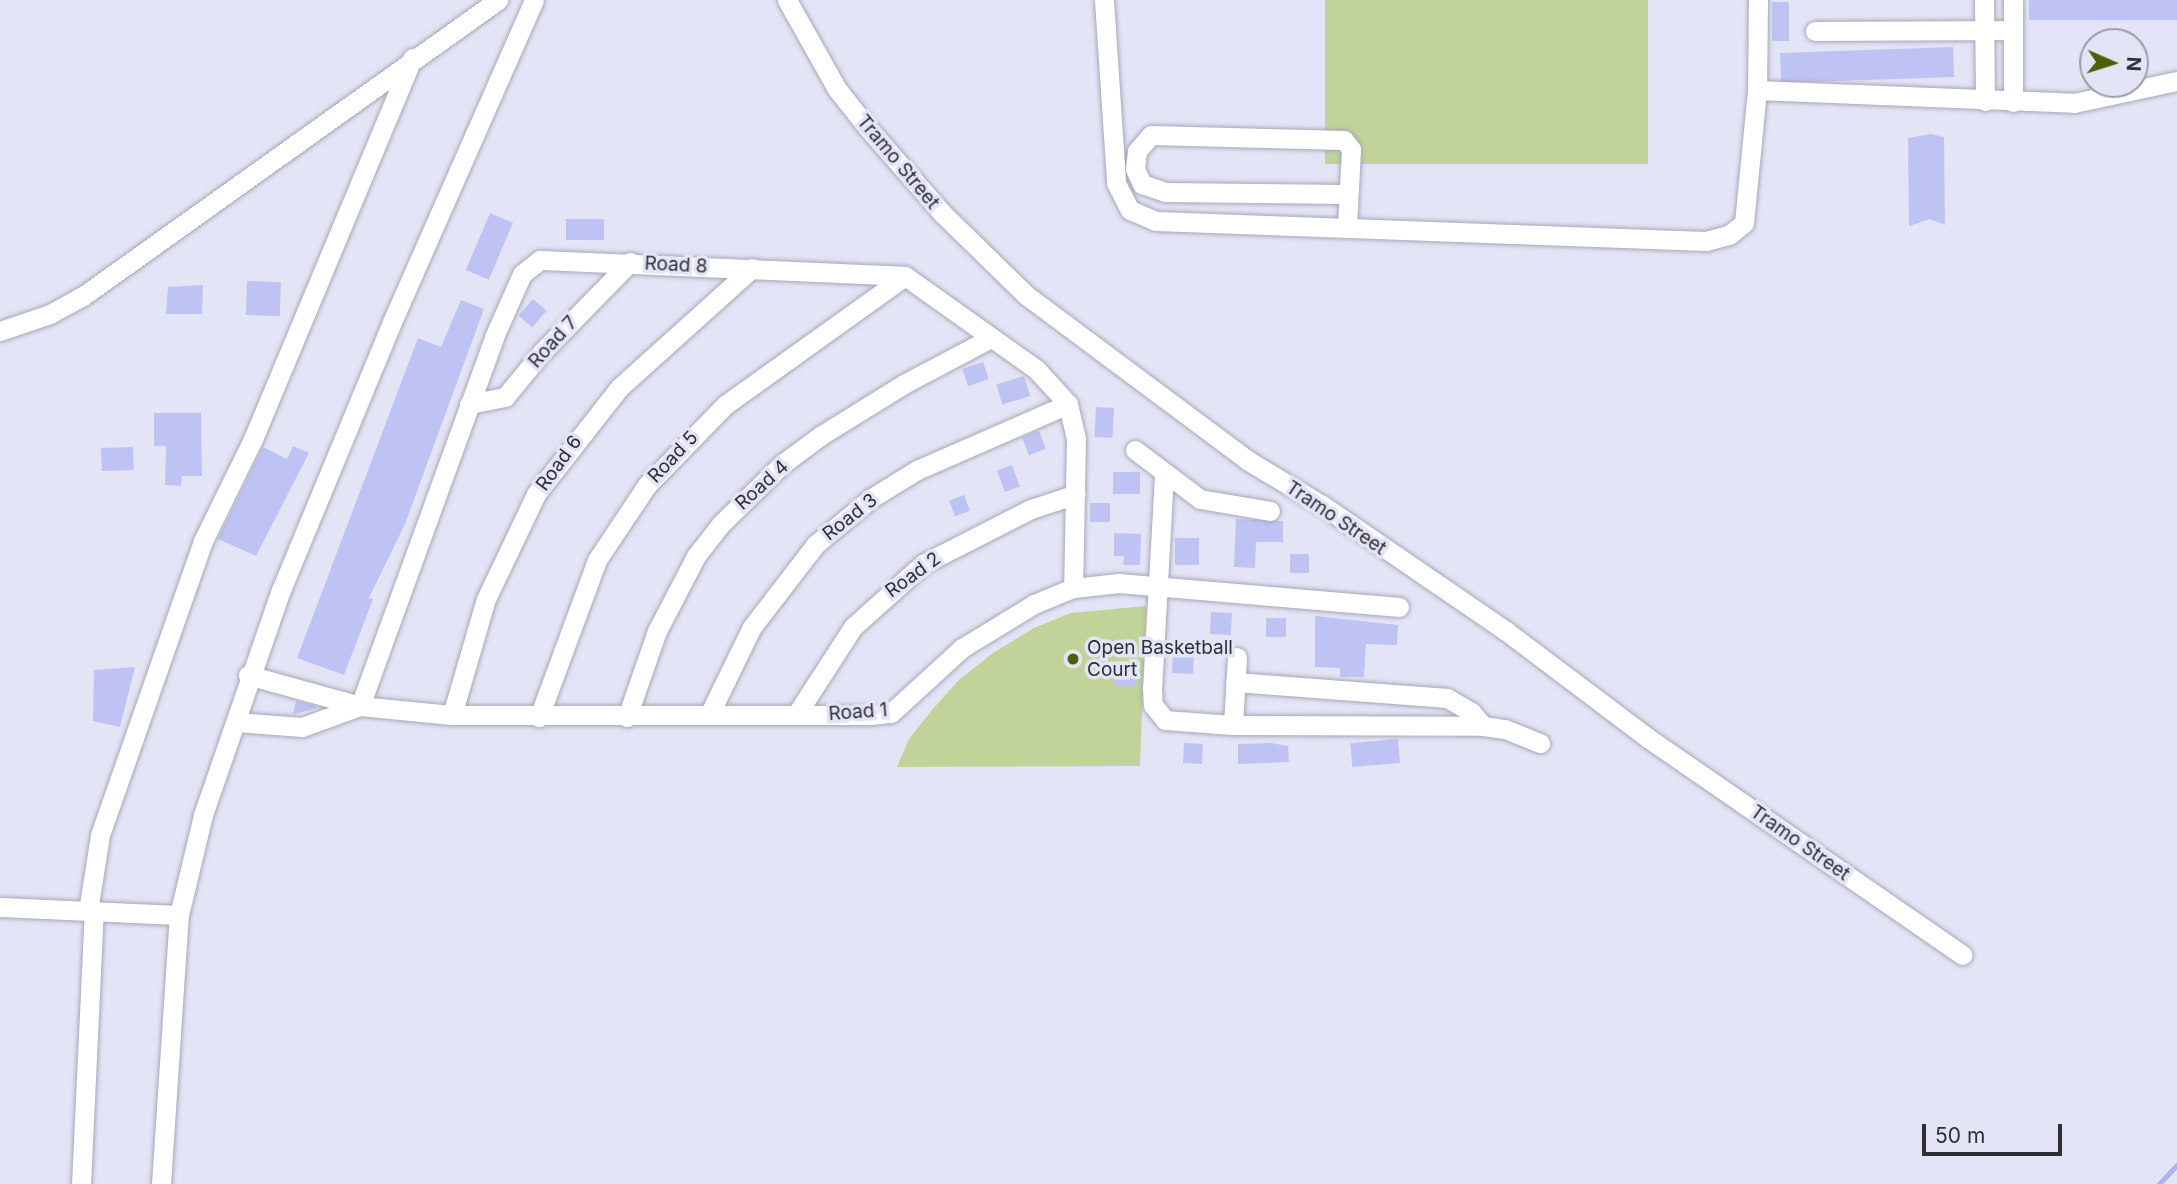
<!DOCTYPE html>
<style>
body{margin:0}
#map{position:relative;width:2177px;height:1184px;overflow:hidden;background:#e3e5f6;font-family:Inter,sans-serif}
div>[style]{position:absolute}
.green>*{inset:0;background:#c1d399;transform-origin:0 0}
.stream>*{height:5px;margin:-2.5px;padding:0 2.5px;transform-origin:2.5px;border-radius:2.5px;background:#aeb4f2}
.building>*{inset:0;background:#bec3f3;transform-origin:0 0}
.roads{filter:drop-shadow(0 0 2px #a6a8b7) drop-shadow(0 0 2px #a6a8b7)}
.minor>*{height:19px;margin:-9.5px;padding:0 9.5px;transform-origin:9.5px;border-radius:9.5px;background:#fff}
.dots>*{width:19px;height:19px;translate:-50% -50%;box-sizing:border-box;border:4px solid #e3e5f6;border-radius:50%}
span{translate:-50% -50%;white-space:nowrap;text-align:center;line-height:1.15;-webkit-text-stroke:7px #e3e5f6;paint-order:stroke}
.street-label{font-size:19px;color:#2e2f35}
.poi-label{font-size:19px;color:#2e2f35}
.left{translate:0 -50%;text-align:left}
.north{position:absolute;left:2079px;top:28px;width:70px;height:70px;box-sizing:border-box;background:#e3e5f6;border:2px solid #9b9ca9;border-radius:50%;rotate:93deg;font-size:19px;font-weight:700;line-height:28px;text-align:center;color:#2e2f35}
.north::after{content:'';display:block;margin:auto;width:24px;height:32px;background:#4d6006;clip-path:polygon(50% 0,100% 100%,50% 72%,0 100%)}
.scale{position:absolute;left:1922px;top:1124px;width:140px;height:32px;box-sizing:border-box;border:4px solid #2e2f35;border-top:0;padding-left:9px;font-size:21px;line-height:24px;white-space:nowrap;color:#2e2f35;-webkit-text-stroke:5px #e3e5f6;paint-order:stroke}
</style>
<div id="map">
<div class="green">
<i style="left:1325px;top:0;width:323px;height:164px"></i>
<i style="clip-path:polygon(1146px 606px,1140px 766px,897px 767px,909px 739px,932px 710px,959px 680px,993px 653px,1034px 628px,1071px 613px)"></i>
</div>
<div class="stream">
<i style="left:2159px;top:1184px;width:26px;rotate:-47deg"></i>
</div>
<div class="building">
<i style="left:2029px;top:0;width:148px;height:20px"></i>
<i style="left:1789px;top:2px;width:39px;height:17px;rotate:90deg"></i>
<i style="left:1953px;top:47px;width:30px;height:173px;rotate:88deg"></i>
<i style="clip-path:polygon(1931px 134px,1944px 137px,1945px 225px,1930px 219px,1909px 226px,1908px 138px)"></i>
<i style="left:490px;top:213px;width:25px;height:62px;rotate:23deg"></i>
<i style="left:566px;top:219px;width:38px;height:21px"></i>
<i style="left:247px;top:281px;width:34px;height:34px;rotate:2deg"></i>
<i style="clip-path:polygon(203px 285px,202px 314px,166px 314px,168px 287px)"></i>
<i style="left:533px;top:299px;width:18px;height:22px;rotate:41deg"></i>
<i style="clip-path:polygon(461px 300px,484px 309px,405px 524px,369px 598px,373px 599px,344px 675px,297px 658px,418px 338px,441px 347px)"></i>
<i style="left:983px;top:362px;width:18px;height:22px;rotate:71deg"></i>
<i style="left:1024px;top:376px;width:21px;height:29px;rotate:73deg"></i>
<i style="left:1096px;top:407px;width:18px;height:30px;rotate:3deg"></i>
<i style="clip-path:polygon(154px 413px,201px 413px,202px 476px,182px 476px,181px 486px,165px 485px,166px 446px,154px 446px)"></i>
<i style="left:1039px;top:431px;width:19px;height:18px;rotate:69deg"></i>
<i style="clip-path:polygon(293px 446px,309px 453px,256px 556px,218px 539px,263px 447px,287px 459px)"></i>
<i style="left:133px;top:447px;width:23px;height:32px;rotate:88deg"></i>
<i style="left:1012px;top:465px;width:23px;height:16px;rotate:70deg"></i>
<i style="left:1113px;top:472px;width:27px;height:22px"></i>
<i style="left:964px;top:495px;width:17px;height:16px;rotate:69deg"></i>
<i style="left:1090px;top:503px;width:20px;height:19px"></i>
<i style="clip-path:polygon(1236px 519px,1283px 521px,1283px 542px,1256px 542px,1255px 568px,1234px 567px)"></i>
<i style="clip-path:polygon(1114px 533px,1141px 534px,1140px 565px,1123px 565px,1124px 556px,1114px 556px)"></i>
<i style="left:1175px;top:538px;width:24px;height:27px"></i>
<i style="left:1290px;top:554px;width:19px;height:19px"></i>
<i style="left:1211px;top:612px;width:21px;height:22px;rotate:3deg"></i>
<i style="clip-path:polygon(1315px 616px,1398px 625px,1397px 645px,1366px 644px,1364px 677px,1340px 677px,1340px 668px,1315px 667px)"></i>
<i style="left:1266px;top:618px;width:20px;height:19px"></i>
<i style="left:1173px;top:653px;width:21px;height:20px;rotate:3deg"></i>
<i style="left:1116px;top:662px;width:22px;height:23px;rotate:5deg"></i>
<i style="clip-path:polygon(135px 667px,120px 727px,93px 721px,94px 670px)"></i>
<i style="clip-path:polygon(296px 701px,316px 706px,315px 709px,293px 714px)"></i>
<i style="left:1398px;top:739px;width:24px;height:48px;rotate:85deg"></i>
<i style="left:1184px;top:743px;width:19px;height:20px;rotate:3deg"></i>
<i style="clip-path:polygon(1271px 743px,1288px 746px,1289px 762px,1238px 764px,1238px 744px)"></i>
</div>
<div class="roads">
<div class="minor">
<i style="left:787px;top:0;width:102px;rotate:60.7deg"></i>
<i style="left:837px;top:89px;width:48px;rotate:51.7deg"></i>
<i style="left:867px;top:127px;width:114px;rotate:48.9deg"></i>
<i style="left:942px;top:213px;width:117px;rotate:44.3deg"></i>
<i style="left:1026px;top:295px;width:276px;rotate:36.7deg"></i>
<i style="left:1247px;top:460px;width:87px;rotate:31deg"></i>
<i style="left:1322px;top:505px;width:223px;rotate:34.4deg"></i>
<i style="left:1506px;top:631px;width:178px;rotate:37deg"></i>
<i style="left:1648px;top:738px;width:382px;rotate:34.6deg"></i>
<i style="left:1104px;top:0;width:183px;rotate:86.2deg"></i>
<i style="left:1116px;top:183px;width:30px;rotate:63deg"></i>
<i style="left:1130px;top:210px;width:28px;rotate:23deg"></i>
<i style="left:1156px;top:221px;width:550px;rotate:2.08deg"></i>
<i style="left:1706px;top:241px;width:24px;rotate:-15deg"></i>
<i style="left:1729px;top:235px;width:19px;rotate:-39deg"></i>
<i style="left:1744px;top:223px;width:134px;rotate:-84.4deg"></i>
<i style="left:1758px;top:0;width:90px;rotate:90.6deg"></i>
<i style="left:1757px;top:90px;width:317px;rotate:2.3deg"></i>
<i style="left:2074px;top:103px;width:105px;rotate:-12.1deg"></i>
<i style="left:1984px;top:0;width:101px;rotate:89.4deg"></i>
<i style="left:2013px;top:0;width:102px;rotate:90deg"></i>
<i style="left:1815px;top:31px;width:198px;rotate:-0.3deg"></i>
<i style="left:1347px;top:226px;width:77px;rotate:-87deg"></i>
<i style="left:1351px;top:149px;width:11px;rotate:-128deg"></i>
<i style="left:1344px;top:140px;width:193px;rotate:-178.5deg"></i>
<i style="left:1151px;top:135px;width:21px;rotate:131deg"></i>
<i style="left:1137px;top:151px;width:18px;rotate:96deg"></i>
<i style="left:1135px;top:169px;width:17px;rotate:65deg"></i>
<i style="left:1142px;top:184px;width:24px;rotate:19deg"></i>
<i style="left:1165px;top:192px;width:183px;rotate:0.6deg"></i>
<i style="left:0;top:331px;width:53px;rotate:-18.8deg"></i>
<i style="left:50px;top:314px;width:38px;rotate:-29deg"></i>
<i style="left:83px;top:296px;width:510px;rotate:-35.5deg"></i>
<i style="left:469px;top:404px;width:37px;rotate:-11deg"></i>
<i style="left:505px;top:397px;width:58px;rotate:-50.6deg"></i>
<i style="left:542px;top:352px;width:126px;rotate:-45.6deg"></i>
<i style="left:1135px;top:450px;width:81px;rotate:37deg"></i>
<i style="left:1200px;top:499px;width:71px;rotate:9.7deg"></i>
<i style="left:1164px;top:475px;width:213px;rotate:93.2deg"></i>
<i style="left:1152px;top:688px;width:17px;rotate:87deg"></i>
<i style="left:1153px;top:705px;width:19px;rotate:51deg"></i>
<i style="left:1165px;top:720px;width:68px;rotate:4.2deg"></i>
<i style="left:1233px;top:725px;width:250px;rotate:0.2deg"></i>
<i style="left:1483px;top:726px;width:22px;rotate:8deg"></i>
<i style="left:1505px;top:729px;width:38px;rotate:22deg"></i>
<i style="left:248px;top:675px;width:116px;rotate:15.5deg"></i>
<i style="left:360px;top:706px;width:92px;rotate:5.6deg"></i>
<i style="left:452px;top:715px;width:419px"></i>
<i style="left:871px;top:715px;width:20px;rotate:-6deg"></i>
<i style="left:891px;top:713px;width:96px;rotate:-42.5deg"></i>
<i style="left:962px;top:648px;width:84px;rotate:-31.4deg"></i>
<i style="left:1034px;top:604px;width:42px;rotate:-22.3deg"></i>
<i style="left:1073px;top:588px;width:46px;rotate:-6.2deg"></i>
<i style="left:1119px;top:583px;width:281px;rotate:4.9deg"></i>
<i style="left:1235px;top:682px;width:213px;rotate:4.3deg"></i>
<i style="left:1447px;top:698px;width:28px;rotate:30deg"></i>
<i style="left:1471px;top:712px;width:18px;rotate:49deg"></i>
<i style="left:360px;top:706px;width:393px;rotate:-70deg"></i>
<i style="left:494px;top:337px;width:69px;rotate:-66deg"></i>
<i style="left:522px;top:274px;width:23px;rotate:-38deg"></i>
<i style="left:540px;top:260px;width:365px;rotate:2.5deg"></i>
<i style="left:905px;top:276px;width:161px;rotate:35.4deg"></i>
<i style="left:1036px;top:369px;width:47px;rotate:47.6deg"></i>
<i style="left:1068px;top:404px;width:35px;rotate:77deg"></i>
<i style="left:1076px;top:438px;width:150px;rotate:91.1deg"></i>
<i style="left:452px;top:715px;width:121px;rotate:-73.7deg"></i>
<i style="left:486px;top:599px;width:116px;rotate:-64.5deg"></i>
<i style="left:536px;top:494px;width:136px;rotate:-51.9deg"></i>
<i style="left:620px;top:387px;width:178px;rotate:-42deg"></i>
<i style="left:709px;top:715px;width:98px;rotate:-64deg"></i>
<i style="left:752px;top:627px;width:105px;rotate:-52.4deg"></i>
<i style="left:816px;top:544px;width:70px;rotate:-39.8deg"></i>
<i style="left:870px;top:499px;width:55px;rotate:-31.7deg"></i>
<i style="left:917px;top:470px;width:165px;rotate:-23.6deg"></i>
<i style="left:796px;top:715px;width:105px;rotate:-57.1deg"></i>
<i style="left:853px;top:627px;width:94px;rotate:-42deg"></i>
<i style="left:923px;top:564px;width:121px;rotate:-27deg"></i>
<i style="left:1031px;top:509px;width:47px;rotate:-18.4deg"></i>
<i style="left:539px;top:717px;width:167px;rotate:-69.7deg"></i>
<i style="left:597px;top:560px;width:90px;rotate:-56.3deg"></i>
<i style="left:647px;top:485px;width:112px;rotate:-45.7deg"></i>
<i style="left:725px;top:405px;width:221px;rotate:-35.6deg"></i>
<i style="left:627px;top:717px;width:91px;rotate:-70.8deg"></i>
<i style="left:657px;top:631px;width:85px;rotate:-62.5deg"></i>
<i style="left:696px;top:556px;width:39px;rotate:-52deg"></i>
<i style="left:720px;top:525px;width:86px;rotate:-44.5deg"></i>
<i style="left:781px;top:465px;width:49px;rotate:-36.6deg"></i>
<i style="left:820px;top:436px;width:99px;rotate:-31.8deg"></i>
<i style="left:904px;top:384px;width:98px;rotate:-27.9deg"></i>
<i style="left:236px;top:722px;width:66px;rotate:4.3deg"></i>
<i style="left:302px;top:727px;width:62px;rotate:-19.9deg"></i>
<i style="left:1233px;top:725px;width:68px;rotate:-86.6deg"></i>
<i style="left:0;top:907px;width:179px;rotate:2.6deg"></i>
<i style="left:88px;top:911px;width:77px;rotate:-81deg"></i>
<i style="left:100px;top:835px;width:312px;rotate:-70.7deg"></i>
<i style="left:203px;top:541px;width:114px;rotate:-63.9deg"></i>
<i style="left:253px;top:439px;width:413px;rotate:-67.3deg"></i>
<i style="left:81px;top:1184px;width:272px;rotate:-87.3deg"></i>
<i style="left:161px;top:1184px;width:270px;rotate:-86.2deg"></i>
<i style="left:179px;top:915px;width:103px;rotate:-76.5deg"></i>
<i style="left:203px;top:815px;width:238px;rotate:-70.9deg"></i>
<i style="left:281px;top:590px;width:290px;rotate:-67.5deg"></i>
<i style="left:392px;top:322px;width:352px;rotate:-66.2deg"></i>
</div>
</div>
<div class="dots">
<i style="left:1073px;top:659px;background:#4d6006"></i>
</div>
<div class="street-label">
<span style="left:898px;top:162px;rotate:50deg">Tramo Street</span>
<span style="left:676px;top:265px;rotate:3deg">Road 8</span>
<span style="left:553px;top:342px;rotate:-48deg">Road 7</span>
<span style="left:673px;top:457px;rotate:-47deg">Road 5</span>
<span style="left:559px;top:463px;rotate:-54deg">Road 6</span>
<span style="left:762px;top:485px;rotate:-42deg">Road 4</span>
<span style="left:850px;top:517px;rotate:-38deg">Road 3</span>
<span style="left:1336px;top:518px;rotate:34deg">Tramo Street</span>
<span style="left:913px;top:575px;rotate:-36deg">Road 2</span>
<span style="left:858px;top:712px;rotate:-4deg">Road 1</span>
<span style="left:1800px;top:843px;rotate:35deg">Tramo Street</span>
</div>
<div class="poi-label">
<span class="left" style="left:1087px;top:659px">Open Basketball<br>Court</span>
</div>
<div class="north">N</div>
<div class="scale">50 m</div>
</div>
